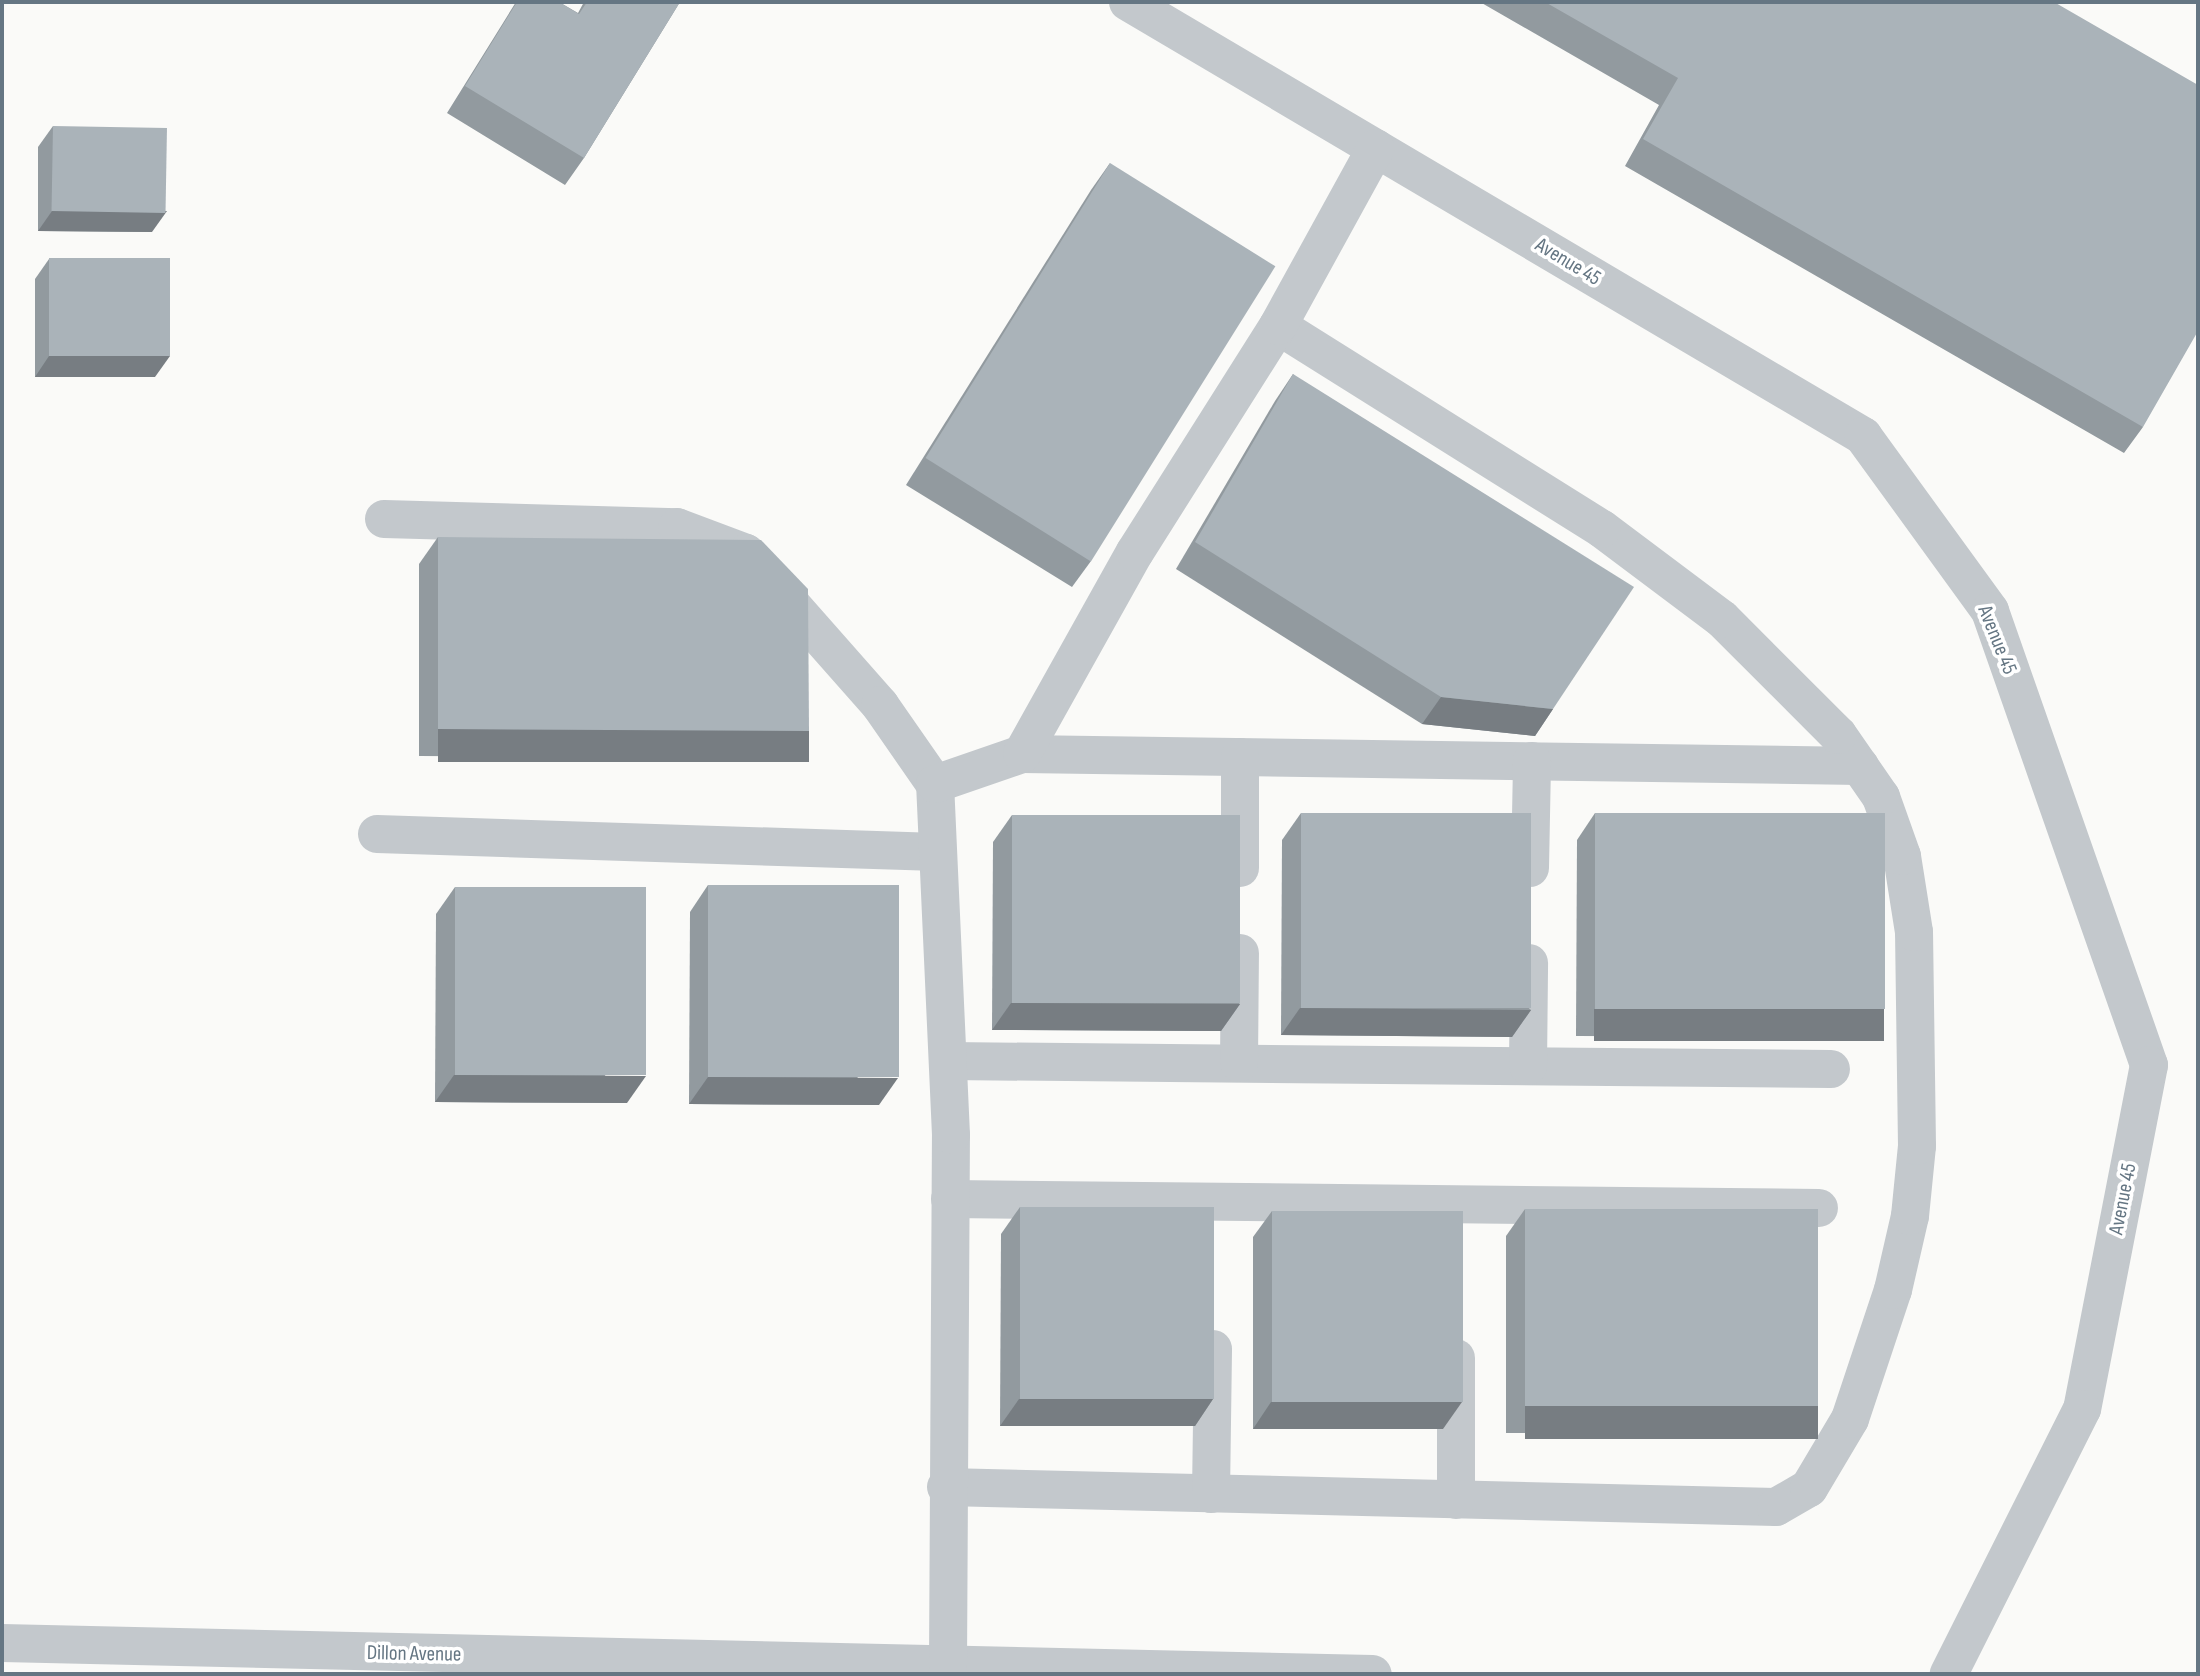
<!DOCTYPE html>
<style>
body{margin:0}
#map{position:relative;width:2200px;height:1676px;overflow:hidden;background:#fafaf8;font-family:"Sofia Sans Condensed",sans-serif}
div>[style]{position:absolute}
.minor>*{height:38px;margin:-19px;padding:0 19px;transform-origin:19px;border-radius:19px;background:#c3c8cc}
.wall>*{inset:0;background:#929a9f}
.shaded-wall>*{inset:0;background:#777d82;transform-origin:0 0}
.building>*{inset:0;background:#aab3b9;transform-origin:0 0}
span{translate:-50% -50%;white-space:nowrap;text-align:center;line-height:1.15;-webkit-text-stroke:7px #fff;paint-order:stroke}
.street-label{font-size:21px;color:#657683}
.frame{position:absolute;inset:0;border:4px solid #657683;pointer-events:none}
</style>
<div id="map">
<div class="minor">
<i style="left:1128px;top:2px;width:854px;rotate:30.56deg"></i>
<i style="left:1863px;top:436px;width:216px;rotate:54deg"></i>
<i style="left:1990px;top:611px;width:481px;rotate:70.7deg"></i>
<i style="left:2149px;top:1065px;width:350px;rotate:101deg"></i>
<i style="left:2082px;top:1409px;width:297px;rotate:116.7deg"></i>
<i style="left:384px;top:519px;width:293px;rotate:1.6deg"></i>
<i style="left:677px;top:527px;width:74px;rotate:20.6deg"></i>
<i style="left:746px;top:553px;width:203px;rotate:48.6deg"></i>
<i style="left:880px;top:705px;width:96px;rotate:55.2deg"></i>
<i style="left:1022px;top:754px;width:838px;rotate:0.82deg"></i>
<i style="left:377px;top:834px;width:561px;rotate:1.84deg"></i>
<i style="left:1240px;top:868px;width:111px;rotate:-90deg"></i>
<i style="left:1530px;top:868px;width:107px;rotate:-88.9deg"></i>
<i style="left:948px;top:1061px;width:883px;rotate:0.52deg"></i>
<i style="left:1239px;top:1063px;width:110px;rotate:-89.5deg"></i>
<i style="left:1528px;top:1066px;width:103px;rotate:-89.4deg"></i>
<i style="left:950px;top:1199px;width:869px;rotate:0.59deg"></i>
<i style="left:946px;top:1487px;width:830px;rotate:1.38deg"></i>
<i style="left:1776px;top:1507px;width:38px;rotate:-30deg"></i>
<i style="left:1809px;top:1488px;width:80px;rotate:-59.3deg"></i>
<i style="left:1850px;top:1419px;width:136px;rotate:-71.6deg"></i>
<i style="left:1893px;top:1290px;width:76px;rotate:-77.1deg"></i>
<i style="left:1910px;top:1216px;width:70px;rotate:-84.3deg"></i>
<i style="left:1917px;top:1146px;width:214px;rotate:-90.8deg"></i>
<i style="left:1914px;top:932px;width:77px;rotate:-99deg"></i>
<i style="left:1902px;top:856px;width:63px;rotate:-109.6deg"></i>
<i style="left:1881px;top:797px;width:75px;rotate:-124.7deg"></i>
<i style="left:1838px;top:735px;width:164px;rotate:-135deg"></i>
<i style="left:1722px;top:619px;width:150px;rotate:-143.1deg"></i>
<i style="left:1602px;top:529px;width:382px;rotate:-147.9deg"></i>
<i style="left:1211px;top:1494px;width:145px;rotate:-89.2deg"></i>
<i style="left:1456px;top:1500px;width:142px;rotate:-90deg"></i>
<i style="left:2px;top:1643px;width:1371px;rotate:1.3deg"></i>
<i style="left:948px;top:1665px;width:530px;rotate:-89.68deg"></i>
<i style="left:951px;top:1135px;width:351px;rotate:-92.6deg"></i>
<i style="left:935px;top:784px;width:92px;rotate:-19deg"></i>
<i style="left:1022px;top:754px;width:231px;rotate:-60.8deg"></i>
<i style="left:1135px;top:552px;width:267px;rotate:-57.7deg"></i>
<i style="left:1278px;top:326px;width:203px;rotate:-61.2deg"></i>
</div>
<div class="wall">
<i style="clip-path:polygon(516px 2px,559px 2px,578px 13px,584px 2px,680px 2px,584px 158px,565px 185px,447px 113px)"></i>
<i style="clip-path:polygon(1480px 2px,2054px 2px,2143px 427px,2124px 453px,1625px 166px,1659px 105px)"></i>
<i style="clip-path:polygon(53px 126px,152px 232px,38px 231px,38px 147px)"></i>
<i style="clip-path:polygon(1110px 163px,1091px 561px,1072px 587px,906px 485px,1091px 190px)"></i>
<i style="clip-path:polygon(49px 259px,155px 377px,35px 377px,35px 279px)"></i>
<i style="clip-path:polygon(1293px 374px,1553px 709px,1535px 736px,1422px 724px,1176px 569px,1275px 401px)"></i>
<i style="clip-path:polygon(438px 537px,809px 731px,791px 758px,419px 756px,419px 564px)"></i>
<i style="clip-path:polygon(1301px 813px,1531px 1010px,1512px 1037px,1281px 1035px,1282px 840px)"></i>
<i style="clip-path:polygon(1595px 813px,1866px 1037px,1576px 1036px,1577px 840px)"></i>
<i style="clip-path:polygon(1012px 815px,1240px 1004px,1221px 1031px,992px 1030px,993px 842px)"></i>
<i style="clip-path:polygon(708px 885px,879px 1105px,689px 1104px,690px 912px)"></i>
<i style="clip-path:polygon(455px 887px,627px 1103px,435px 1102px,436px 914px)"></i>
<i style="clip-path:polygon(1020px 1207px,1213px 1399px,1195px 1426px,1000px 1426px,1001px 1234px)"></i>
<i style="clip-path:polygon(1525px 1209px,1818px 1407px,1799px 1434px,1506px 1433px,1506px 1236px)"></i>
<i style="clip-path:polygon(1272px 1211px,1443px 1429px,1253px 1429px,1253px 1237px)"></i>
</div>
<div class="shaded-wall">
<i style="clip-path:polygon(52px 211px,167px 211px,152px 232px,38px 231px)"></i>
<i style="clip-path:polygon(49px 356px,170px 356px,155px 377px,35px 377px)"></i>
<i style="clip-path:polygon(1441px 697px,1553px 709px,1535px 736px,1422px 724px)"></i>
<i style="left:438px;top:729px;width:371px;height:33px"></i>
<i style="clip-path:polygon(1011px 1003px,1240px 1004px,1221px 1031px,992px 1030px)"></i>
<i style="clip-path:polygon(1300px 1008px,1531px 1010px,1512px 1037px,1281px 1035px)"></i>
<i style="left:1594px;top:1009px;width:290px;height:32px"></i>
<i style="clip-path:polygon(454px 1075px,646px 1076px,627px 1103px,435px 1102px)"></i>
<i style="clip-path:polygon(708px 1077px,898px 1078px,879px 1105px,689px 1104px)"></i>
<i style="clip-path:polygon(1019px 1399px,1213px 1399px,1195px 1426px,1000px 1426px)"></i>
<i style="clip-path:polygon(1271px 1402px,1462px 1402px,1443px 1429px,1253px 1429px)"></i>
<i style="left:1525px;top:1406px;width:293px;height:33px"></i>
</div>
<div class="building">
<i style="clip-path:polygon(517px 2px,559px 2px,579px 14px,587px 2px,680px 2px,584px 158px,465px 86px)"></i>
<i style="clip-path:polygon(1545px 2px,2054px 2px,2198px 85px,2198px 331px,2143px 427px,1643px 139px,1678px 78px)"></i>
<i style="left:53px;top:126px;width:114px;height:85px;rotate:1deg"></i>
<i style="left:1110px;top:163px;width:195px;height:348px;rotate:32deg"></i>
<i style="left:170px;top:258px;width:98px;height:121px;rotate:90deg"></i>
<i style="clip-path:polygon(1293px 374px,1634px 587px,1553px 709px,1441px 697px,1195px 542px)"></i>
<i style="clip-path:polygon(438px 537px,761px 540px,808px 589px,809px 731px,438px 729px)"></i>
<i style="left:1301px;top:813px;width:230px;height:195px"></i>
<i style="left:1595px;top:813px;width:290px;height:196px"></i>
<i style="left:1012px;top:815px;width:228px;height:188px"></i>
<i style="left:708px;top:885px;width:191px;height:192px"></i>
<i style="left:455px;top:887px;width:191px;height:188px"></i>
<i style="left:1020px;top:1207px;width:194px;height:192px"></i>
<i style="left:1525px;top:1209px;width:293px;height:197px"></i>
<i style="left:1272px;top:1211px;width:191px;height:191px"></i>
</div>
<div class="street-label">
<span style="left:1568px;top:262px;rotate:31deg">Avenue 45</span>
<span style="left:1997px;top:640px;rotate:68deg">Avenue 45</span>
<span style="left:2123px;top:1199px;rotate:-79deg">Avenue 45</span>
<span style="left:414px;top:1654px;rotate:1deg">Dillon Avenue</span>
</div>
<div class="frame"></div>
</div>
